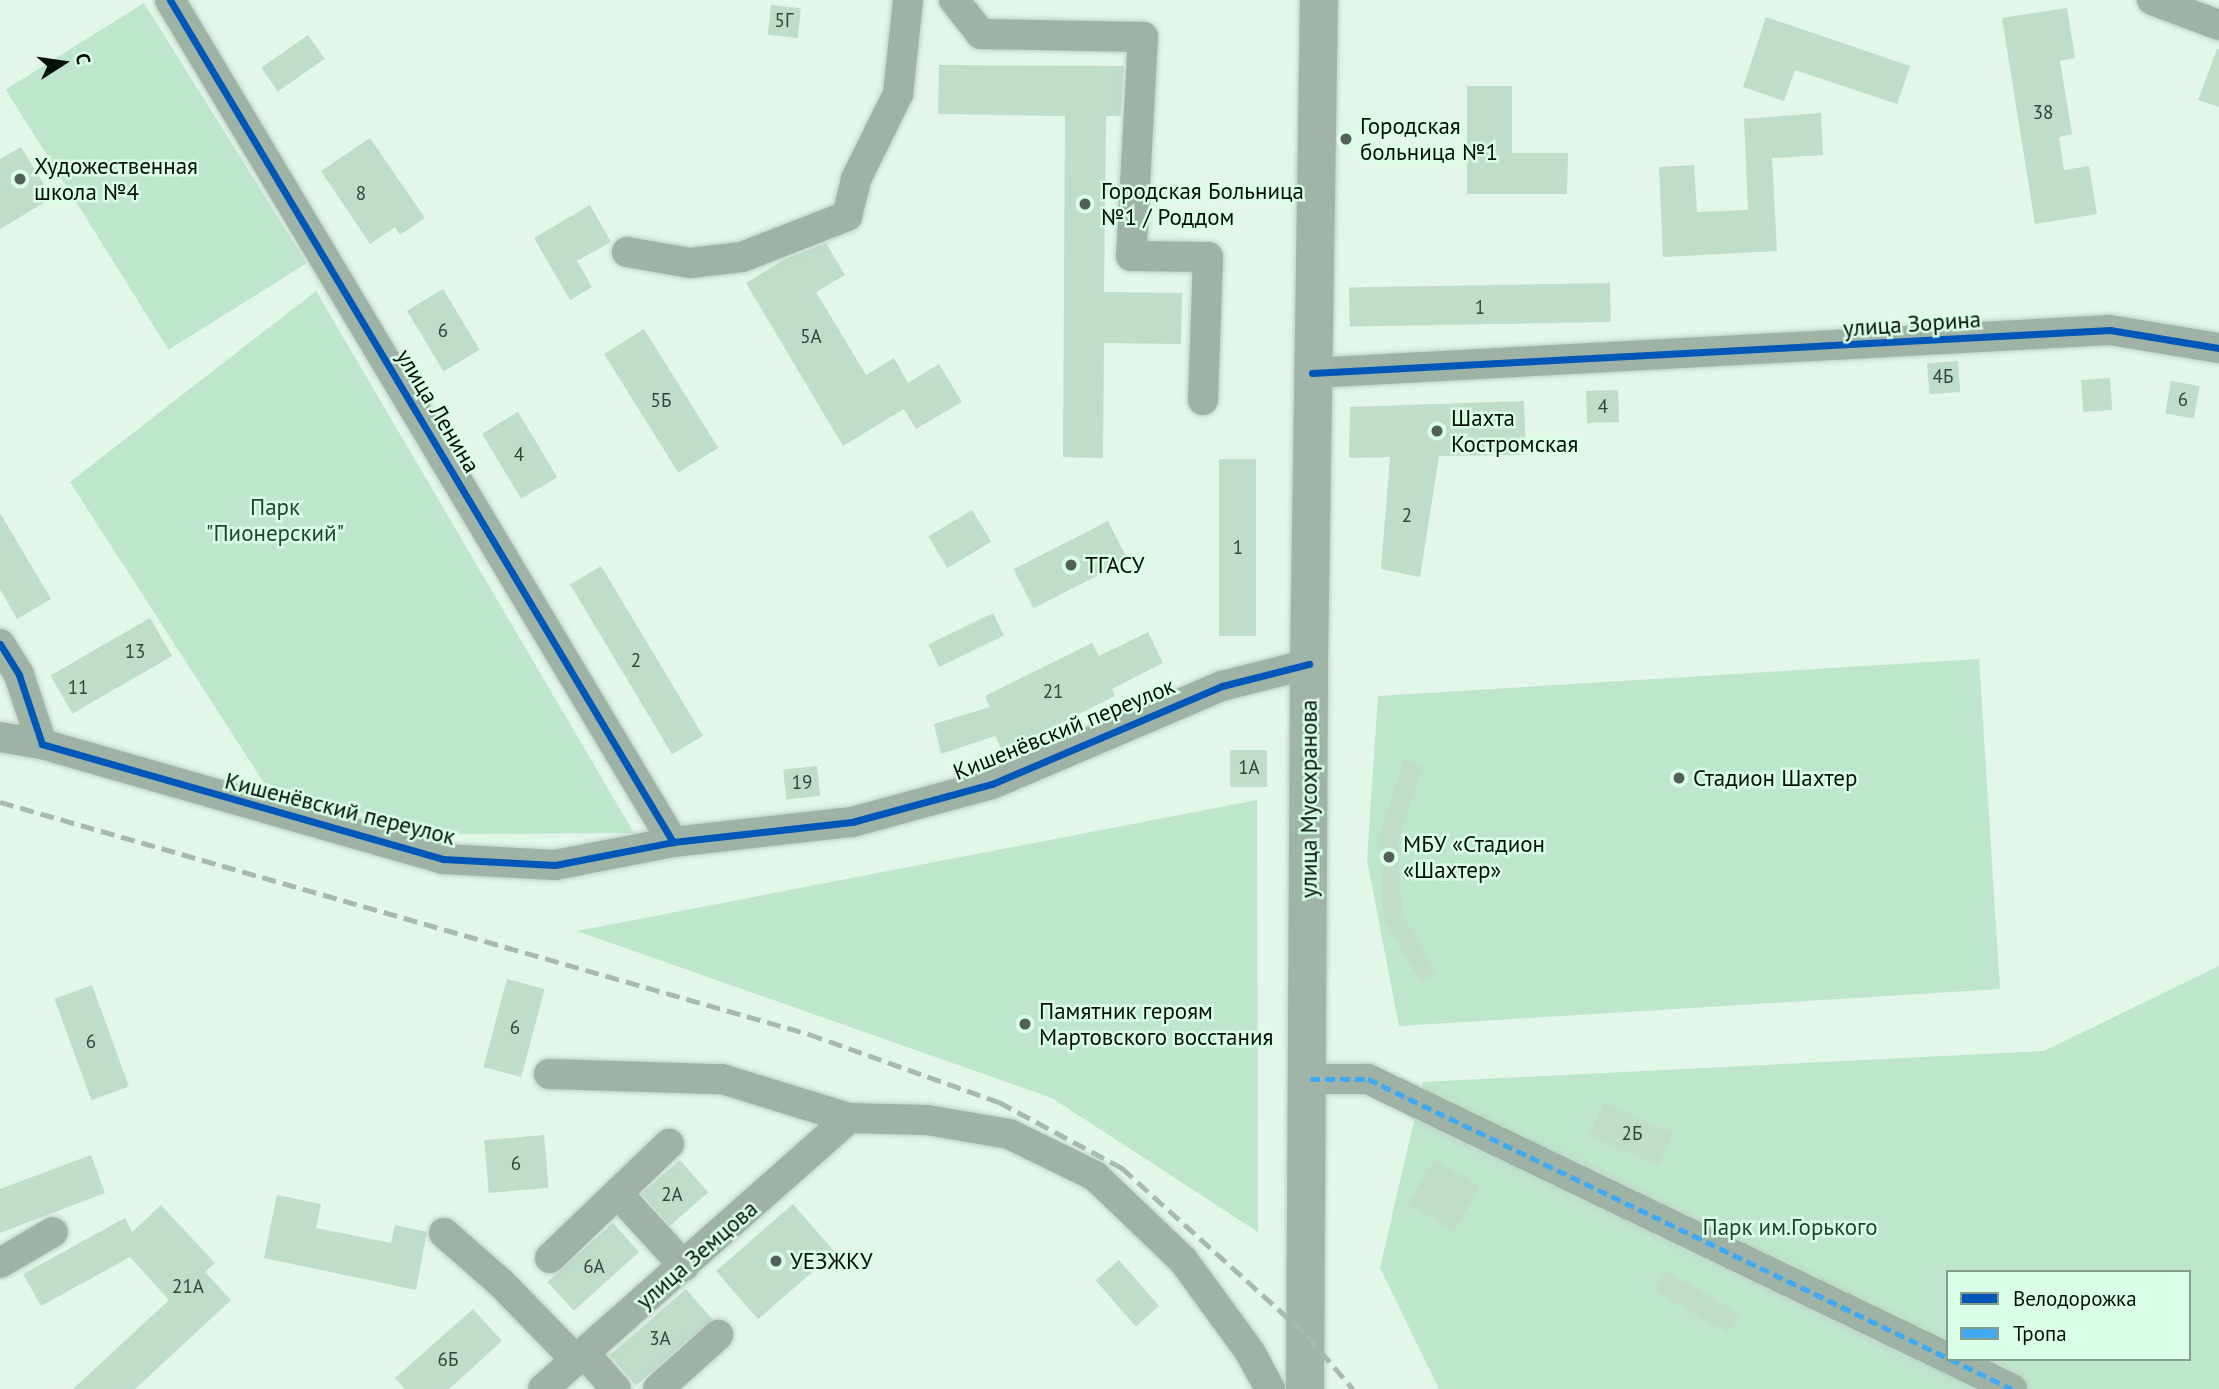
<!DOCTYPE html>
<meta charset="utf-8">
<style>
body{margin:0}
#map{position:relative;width:2219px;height:1389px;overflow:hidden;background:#e2f6e9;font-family:"PT Sans",sans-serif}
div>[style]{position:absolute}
.green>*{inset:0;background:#bde6cc;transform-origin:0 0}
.building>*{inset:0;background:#c0dccb;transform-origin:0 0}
.roads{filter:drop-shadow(0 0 2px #c0d0c6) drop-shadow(0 0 2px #c0d0c6)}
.minor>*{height:30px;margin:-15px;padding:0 15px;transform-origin:15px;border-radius:15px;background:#9eb3a6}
.major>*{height:38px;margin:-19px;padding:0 19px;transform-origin:19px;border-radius:19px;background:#a0b5a8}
.rail>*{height:5px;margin-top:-2.5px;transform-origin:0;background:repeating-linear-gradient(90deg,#a8baae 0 14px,transparent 0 21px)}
.quiet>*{height:5px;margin-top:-2.5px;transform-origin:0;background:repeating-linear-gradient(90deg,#3fa9f5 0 10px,transparent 0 15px)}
.cycleway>*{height:7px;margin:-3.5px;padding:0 3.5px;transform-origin:3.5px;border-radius:3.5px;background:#0057b8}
.dots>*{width:19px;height:19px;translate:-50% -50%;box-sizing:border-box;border:4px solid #dafee7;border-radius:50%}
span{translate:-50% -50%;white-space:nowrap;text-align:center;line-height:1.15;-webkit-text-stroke:5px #dafee7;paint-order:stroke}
.number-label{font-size:19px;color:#34433a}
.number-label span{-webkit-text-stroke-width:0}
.poi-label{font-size:23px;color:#051009}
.left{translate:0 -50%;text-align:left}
.street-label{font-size:23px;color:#051009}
.park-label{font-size:23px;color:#1c452e}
.legend{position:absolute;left:1946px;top:1270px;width:245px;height:91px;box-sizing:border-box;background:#dafee7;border:2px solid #859f8e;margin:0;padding:9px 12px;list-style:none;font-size:21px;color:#051009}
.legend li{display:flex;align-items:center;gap:14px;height:35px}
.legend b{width:35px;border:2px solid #859f8e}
.north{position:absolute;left:28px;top:28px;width:70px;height:70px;-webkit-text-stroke:5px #dafee7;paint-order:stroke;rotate:78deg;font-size:19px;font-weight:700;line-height:28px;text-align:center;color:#051009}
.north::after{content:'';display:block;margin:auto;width:24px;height:32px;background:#051009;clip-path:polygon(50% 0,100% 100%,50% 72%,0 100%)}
</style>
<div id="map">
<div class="green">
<i style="left:144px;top:3px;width:307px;height:163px;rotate:58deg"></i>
<i style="clip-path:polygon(316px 291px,634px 833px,433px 834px,264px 783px,70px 482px)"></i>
<i style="clip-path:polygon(1979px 659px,2000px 989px,1399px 1026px,1367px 860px,1378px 696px)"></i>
<i style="clip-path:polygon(1257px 800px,1258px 1232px,1052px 1098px,577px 931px)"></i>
<i style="clip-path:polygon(evenodd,2219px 966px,2219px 1389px,1439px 1389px,1380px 1268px,1423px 1082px,2044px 1051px,2219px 966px,1948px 1272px,2189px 1272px,2189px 1359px,1948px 1359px,1948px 1272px)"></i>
</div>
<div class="building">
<i style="left:771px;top:5px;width:30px;height:30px;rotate:6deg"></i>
<i style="clip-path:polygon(2067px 8px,2075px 58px,2060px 61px,2072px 134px,2059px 137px,2064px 170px,2089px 166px,2097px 214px,2035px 224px,2002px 18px)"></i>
<i style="clip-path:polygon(1766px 17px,1910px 66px,1897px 104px,1795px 70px,1784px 101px,1743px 87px)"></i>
<i style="left:308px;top:35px;width:29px;height:57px;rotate:55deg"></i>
<i style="clip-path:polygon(2217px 49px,2219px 49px,2219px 107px,2198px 100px)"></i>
<i style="clip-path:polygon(939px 65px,1124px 66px,1121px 116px,1106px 116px,1104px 292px,1182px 293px,1181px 344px,1104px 343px,1103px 458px,1063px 457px,1065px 116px,938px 114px)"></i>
<i style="clip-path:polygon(1467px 86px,1512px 86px,1512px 153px,1568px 153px,1567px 194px,1467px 194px)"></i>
<i style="clip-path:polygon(1821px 113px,1823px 155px,1772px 158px,1777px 251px,1663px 257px,1659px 167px,1694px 165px,1697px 212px,1748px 210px,1744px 119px)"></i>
<i style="clip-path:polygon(370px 138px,425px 218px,400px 235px,395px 227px,370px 244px,321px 171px)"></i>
<i style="clip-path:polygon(21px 147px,52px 198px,0 229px,0 159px)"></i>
<i style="clip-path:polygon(590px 205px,611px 242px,577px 261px,592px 287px,570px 300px,534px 238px)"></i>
<i style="clip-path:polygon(826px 243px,845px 275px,816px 292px,866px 375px,894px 358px,908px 383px,939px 364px,962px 402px,916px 429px,904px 409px,843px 446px,746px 283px,785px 259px)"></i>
<i style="left:1610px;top:283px;width:39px;height:261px;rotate:89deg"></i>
<i style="left:443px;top:289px;width:71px;height:42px;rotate:59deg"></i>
<i style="left:644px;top:329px;width:140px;height:47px;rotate:58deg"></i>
<i style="left:1958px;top:361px;width:31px;height:31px;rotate:86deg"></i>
<i style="left:2110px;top:378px;width:32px;height:29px;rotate:86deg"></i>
<i style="left:2171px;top:381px;width:29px;height:33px;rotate:10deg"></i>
<i style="left:1618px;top:390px;width:32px;height:32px;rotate:88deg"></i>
<i style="clip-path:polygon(1524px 401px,1526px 455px,1439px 456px,1420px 577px,1381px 569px,1390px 457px,1349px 458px,1350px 407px)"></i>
<i style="left:518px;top:412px;width:76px;height:42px;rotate:59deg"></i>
<i style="left:1219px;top:459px;width:37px;height:177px"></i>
<i style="left:972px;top:510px;width:37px;height:51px;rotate:59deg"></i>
<i style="clip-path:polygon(0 513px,51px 599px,17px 619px,0 589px)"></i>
<i style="left:1108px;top:521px;width:44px;height:106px;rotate:63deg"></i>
<i style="left:601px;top:566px;width:198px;height:36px;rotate:59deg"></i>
<i style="left:993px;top:613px;width:25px;height:72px;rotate:64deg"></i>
<i style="left:150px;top:618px;width:44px;height:115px;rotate:60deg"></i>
<i style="clip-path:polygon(1148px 632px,1163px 663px,1112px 689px,1115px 696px,1003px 752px,995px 736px,941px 754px,934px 724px,990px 707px,985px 696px,1092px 643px,1099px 656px)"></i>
<i style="left:1230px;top:750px;width:37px;height:37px"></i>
<i style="clip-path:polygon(1404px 760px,1422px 768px,1399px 838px,1399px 875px,1402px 912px,1436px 976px,1421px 983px,1383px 918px,1379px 837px)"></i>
<i style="left:817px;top:766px;width:30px;height:34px;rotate:84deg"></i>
<i style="left:507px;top:979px;width:39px;height:91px;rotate:15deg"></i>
<i style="left:92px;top:985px;width:108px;height:40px;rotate:70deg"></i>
<i style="left:1605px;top:1102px;width:75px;height:36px;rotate:25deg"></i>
<i style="left:544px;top:1135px;width:53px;height:60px;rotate:85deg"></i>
<i style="clip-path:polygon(91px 1155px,105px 1193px,0 1233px,0 1189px)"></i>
<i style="left:680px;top:1160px;width:43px;height:51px;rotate:49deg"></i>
<i style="left:1434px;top:1160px;width:53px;height:51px;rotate:30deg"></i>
<i style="clip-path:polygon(277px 1195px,321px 1204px,316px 1228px,391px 1243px,395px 1225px,427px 1232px,416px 1290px,264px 1258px)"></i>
<i style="left:793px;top:1204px;width:64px;height:102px;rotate:49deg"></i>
<i style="clip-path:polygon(161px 1205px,215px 1263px,205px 1272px,231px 1300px,135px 1389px,73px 1389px,169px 1300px,130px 1257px,41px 1306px,23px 1274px,125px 1218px,132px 1232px)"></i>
<i style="left:613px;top:1223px;width:39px;height:88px;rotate:48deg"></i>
<i style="left:1119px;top:1260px;width:61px;height:31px;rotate:49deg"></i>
<i style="left:1666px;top:1271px;width:84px;height:23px;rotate:30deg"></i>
<i style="left:686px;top:1289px;width:40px;height:101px;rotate:49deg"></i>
<i style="clip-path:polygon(473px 1309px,502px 1341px,449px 1389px,405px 1389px,395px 1378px)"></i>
</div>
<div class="roads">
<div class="minor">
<i style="left:170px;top:0;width:981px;rotate:59.15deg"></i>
<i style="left:954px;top:0;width:43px;rotate:51.5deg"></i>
<i style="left:981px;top:34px;width:162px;rotate:1.1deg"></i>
<i style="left:1143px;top:37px;width:219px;rotate:93.1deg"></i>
<i style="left:1131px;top:256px;width:77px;rotate:0.7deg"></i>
<i style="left:1208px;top:257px;width:143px;rotate:92deg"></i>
<i style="left:2152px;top:0;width:72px;rotate:20.5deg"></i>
<i style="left:627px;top:252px;width:64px;rotate:9.9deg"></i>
<i style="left:690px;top:263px;width:52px;rotate:-6.6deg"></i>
<i style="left:742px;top:257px;width:113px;rotate:-21.3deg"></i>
<i style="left:847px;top:216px;width:38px;rotate:-76deg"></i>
<i style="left:856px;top:179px;width:95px;rotate:-63.7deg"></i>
<i style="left:898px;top:94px;width:95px;rotate:-83.9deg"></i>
<i style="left:1312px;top:373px;width:799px;rotate:-3.08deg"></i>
<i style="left:2110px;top:330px;width:110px;rotate:9.4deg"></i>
<i style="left:0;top:644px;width:36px;rotate:58deg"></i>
<i style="left:19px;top:675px;width:73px;rotate:71.6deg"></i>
<i style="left:42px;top:744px;width:417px;rotate:16deg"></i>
<i style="left:443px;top:859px;width:112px;rotate:3.1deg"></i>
<i style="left:555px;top:865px;width:120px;rotate:-11deg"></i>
<i style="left:673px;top:842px;width:180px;rotate:-6.4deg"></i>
<i style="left:852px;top:822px;width:145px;rotate:-15.2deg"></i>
<i style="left:992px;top:784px;width:250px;rotate:-23.1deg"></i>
<i style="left:1222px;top:686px;width:90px;rotate:-14.2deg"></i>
<i style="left:0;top:737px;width:43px;rotate:9.5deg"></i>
<i style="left:549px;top:1074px;width:173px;rotate:1.7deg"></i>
<i style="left:722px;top:1079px;width:133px;rotate:17.1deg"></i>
<i style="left:849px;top:1118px;width:78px;rotate:1.5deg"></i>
<i style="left:927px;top:1120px;width:83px;rotate:9.7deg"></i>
<i style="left:1009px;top:1134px;width:96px;rotate:26deg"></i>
<i style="left:1095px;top:1176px;width:122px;rotate:43.7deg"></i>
<i style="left:1183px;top:1260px;width:114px;rotate:53.9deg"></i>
<i style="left:1250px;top:1352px;width:42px;rotate:61.6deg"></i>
<i style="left:1310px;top:1079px;width:58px"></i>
<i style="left:1368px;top:1079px;width:644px;rotate:25.69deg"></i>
<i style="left:620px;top:1196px;width:95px;rotate:47.6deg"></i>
<i style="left:444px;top:1233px;width:77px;rotate:41.3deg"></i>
<i style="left:502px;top:1284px;width:106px;rotate:45.8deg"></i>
<i style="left:550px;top:1258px;width:165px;rotate:-43.8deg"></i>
<i style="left:0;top:1263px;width:61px;rotate:-30.3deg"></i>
<i style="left:584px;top:1353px;width:48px;rotate:48.4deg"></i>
<i style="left:1950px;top:1359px;width:69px;rotate:25.8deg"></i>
<i style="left:543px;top:1389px;width:409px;rotate:-41.5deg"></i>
<i style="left:658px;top:1389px;width:81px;rotate:-42deg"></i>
</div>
<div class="major">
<i style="left:1305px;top:1389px;width:725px;rotate:-89.68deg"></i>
<i style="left:1309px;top:664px;width:664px;rotate:-89.14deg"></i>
</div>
</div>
<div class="rail">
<i style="left:0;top:802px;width:842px;rotate:16deg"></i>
<i style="left:809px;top:1034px;width:202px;rotate:19.7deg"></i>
<i style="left:999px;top:1102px;width:140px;rotate:28.2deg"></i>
<i style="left:1122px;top:1168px;width:249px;rotate:42.1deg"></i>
<i style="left:1307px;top:1335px;width:71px;rotate:49.6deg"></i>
</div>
<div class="quiet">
<i style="left:1310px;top:1079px;width:58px"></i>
<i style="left:1368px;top:1079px;width:644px;rotate:25.69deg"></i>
<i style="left:1950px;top:1359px;width:69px;rotate:25.8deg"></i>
</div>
<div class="cycleway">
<i style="left:170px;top:0;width:981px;rotate:59.15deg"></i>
<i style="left:1312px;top:373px;width:799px;rotate:-3.08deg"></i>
<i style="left:2110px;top:330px;width:110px;rotate:9.4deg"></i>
<i style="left:0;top:644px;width:36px;rotate:58deg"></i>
<i style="left:19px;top:675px;width:73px;rotate:71.6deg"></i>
<i style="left:42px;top:744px;width:417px;rotate:16deg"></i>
<i style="left:443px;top:859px;width:112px;rotate:3.1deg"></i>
<i style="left:555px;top:865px;width:120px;rotate:-11deg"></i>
<i style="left:673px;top:842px;width:180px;rotate:-6.4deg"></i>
<i style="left:852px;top:822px;width:145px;rotate:-15.2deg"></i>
<i style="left:992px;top:784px;width:250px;rotate:-23.1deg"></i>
<i style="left:1222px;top:686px;width:90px;rotate:-14.2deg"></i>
</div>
<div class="dots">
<i style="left:1346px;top:139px;background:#526057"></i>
<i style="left:20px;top:179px;background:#526057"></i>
<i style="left:1085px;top:204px;background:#526057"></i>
<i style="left:1437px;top:431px;background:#526057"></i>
<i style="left:1071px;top:565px;background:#526057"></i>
<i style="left:1679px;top:778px;background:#526057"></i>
<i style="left:1389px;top:857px;background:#526057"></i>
<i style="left:1025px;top:1024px;background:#526057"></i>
<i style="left:776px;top:1261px;background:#526057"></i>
</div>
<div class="number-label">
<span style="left:784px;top:21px">5Г</span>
<span style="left:2043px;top:113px">38</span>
<span style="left:361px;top:194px">8</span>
<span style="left:1480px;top:308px">1</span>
<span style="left:443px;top:331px">6</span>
<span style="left:811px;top:337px">5А</span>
<span style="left:1943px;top:377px">4Б</span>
<span style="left:2183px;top:400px">6</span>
<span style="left:661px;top:401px">5Б</span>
<span style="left:1603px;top:407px">4</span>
<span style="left:519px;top:455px">4</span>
<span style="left:1407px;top:516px">2</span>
<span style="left:1238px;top:548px">1</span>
<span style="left:135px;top:652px">13</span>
<span style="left:636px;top:661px">2</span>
<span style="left:78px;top:688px">11</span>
<span style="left:1053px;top:692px">21</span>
<span style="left:1249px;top:768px">1А</span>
<span style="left:802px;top:783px">19</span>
<span style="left:515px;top:1028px">6</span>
<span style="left:91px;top:1042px">6</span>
<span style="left:1632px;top:1134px">2Б</span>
<span style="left:516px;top:1164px">6</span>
<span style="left:672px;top:1195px">2А</span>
<span style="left:594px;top:1267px">6А</span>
<span style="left:188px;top:1287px">21А</span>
<span style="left:660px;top:1339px">3А</span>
<span style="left:448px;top:1360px">6Б</span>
</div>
<div class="poi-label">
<span class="left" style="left:1360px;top:139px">Городская<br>больница №1</span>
<span class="left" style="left:34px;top:179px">Художественная<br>школа №4</span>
<span class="left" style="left:1101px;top:204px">Городская Больница<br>№1 / Роддом</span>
<span class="left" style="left:1451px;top:431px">Шахта<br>Костромская</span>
<span class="left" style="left:1085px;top:565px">ТГАСУ</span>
<span class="left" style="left:1693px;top:778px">Стадион Шахтер</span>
<span class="left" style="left:1403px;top:857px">МБУ «Стадион<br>«Шахтер»</span>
<span class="left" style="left:1039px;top:1024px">Памятник героям<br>Мартовского восстания</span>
<span class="left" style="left:790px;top:1261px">УЕЗЖКУ</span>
</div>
<div class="street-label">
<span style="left:1912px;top:324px;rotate:-4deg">улица Зорина</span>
<span style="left:438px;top:411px;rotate:59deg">улица Ленина</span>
<span style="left:1064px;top:729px;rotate:-22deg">Кишенёвский переулок</span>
<span style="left:1309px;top:799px;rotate:-90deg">улица Мусохранова</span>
<span style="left:340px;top:809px;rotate:14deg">Кишенёвский переулок</span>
<span style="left:697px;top:1255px;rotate:-41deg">улица Земцова</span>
</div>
<div class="park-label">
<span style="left:275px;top:520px">Парк<br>"Пионерский"</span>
<span style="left:1790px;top:1227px">Парк им.Горького</span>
</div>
<ul class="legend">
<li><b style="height:9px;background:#0057b8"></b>Велодорожка</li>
<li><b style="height:9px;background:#3fa9f5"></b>Тропа</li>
</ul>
<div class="north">С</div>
</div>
